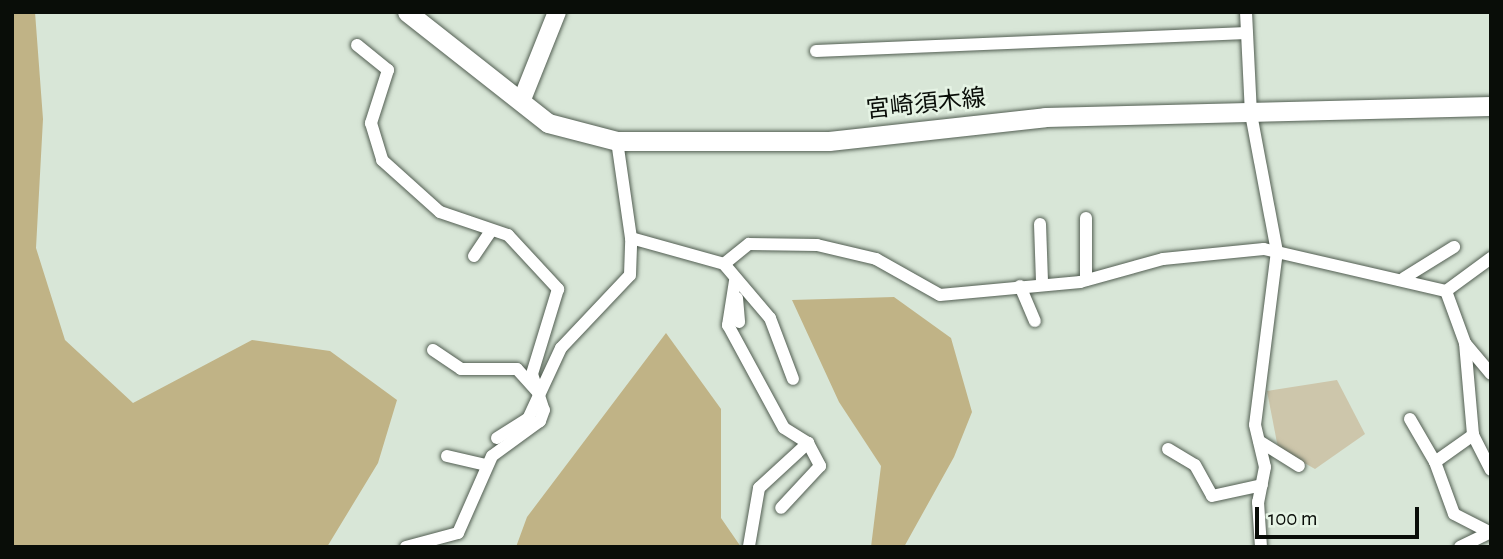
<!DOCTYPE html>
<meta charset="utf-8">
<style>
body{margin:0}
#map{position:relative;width:1503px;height:559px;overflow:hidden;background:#d8e6d7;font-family:"Alegreya Sans","Noto Sans JP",sans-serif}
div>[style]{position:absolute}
.green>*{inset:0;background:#cdc6ab}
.forest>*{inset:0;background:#c0b386}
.roads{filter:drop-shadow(0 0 2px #525e52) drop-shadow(0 0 2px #525e52)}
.street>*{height:12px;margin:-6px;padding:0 6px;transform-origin:6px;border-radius:6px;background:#fff}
.secondary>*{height:18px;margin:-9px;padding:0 9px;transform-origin:9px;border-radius:9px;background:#fff}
.primary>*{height:19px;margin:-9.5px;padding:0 9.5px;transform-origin:9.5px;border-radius:9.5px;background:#fff}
span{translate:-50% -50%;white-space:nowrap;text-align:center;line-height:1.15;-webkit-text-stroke:5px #e5f3e4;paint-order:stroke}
.street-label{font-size:24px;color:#090d08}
.frame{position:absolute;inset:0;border:14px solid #090d08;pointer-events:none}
.scale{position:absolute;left:1255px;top:507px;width:164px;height:32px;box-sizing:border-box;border:4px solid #090d08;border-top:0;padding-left:9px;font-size:21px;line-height:24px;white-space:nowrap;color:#090d08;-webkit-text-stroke:5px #e5f3e4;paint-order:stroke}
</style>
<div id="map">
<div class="green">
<i style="clip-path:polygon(1337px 380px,1365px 434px,1315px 469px,1278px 448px,1267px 391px)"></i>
</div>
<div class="forest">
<i style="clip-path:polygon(12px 12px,35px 12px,43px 119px,36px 248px,65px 340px,133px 403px,252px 340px,330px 351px,397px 400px,378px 463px,327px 547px,12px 547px)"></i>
<i style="clip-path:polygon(894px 297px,951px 338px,972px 412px,954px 457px,904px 547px,871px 547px,881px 466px,839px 402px,792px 300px)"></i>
<i style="clip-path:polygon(666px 333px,721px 409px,721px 518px,741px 547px,516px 547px,527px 517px)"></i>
</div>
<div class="roads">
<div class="street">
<i style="left:1246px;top:12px;width:102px;rotate:87.2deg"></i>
<i style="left:1251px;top:114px;width:139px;rotate:79.3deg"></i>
<i style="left:1277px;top:251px;width:175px;rotate:97.2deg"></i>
<i style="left:1255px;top:425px;width:43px;rotate:76.6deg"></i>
<i style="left:1265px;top:467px;width:36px;rotate:101deg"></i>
<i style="left:1258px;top:502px;width:45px;rotate:86.2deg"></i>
<i style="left:357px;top:45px;width:40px;rotate:39deg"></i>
<i style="left:388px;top:70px;width:56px;rotate:107.8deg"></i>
<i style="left:371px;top:123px;width:39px;rotate:73deg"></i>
<i style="left:382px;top:160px;width:78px;rotate:41.9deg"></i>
<i style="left:440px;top:212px;width:72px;rotate:18.7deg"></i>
<i style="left:508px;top:235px;width:74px;rotate:47.2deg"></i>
<i style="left:558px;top:289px;width:89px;rotate:107deg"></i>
<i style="left:532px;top:374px;width:38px;rotate:72deg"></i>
<i style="left:544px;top:410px;width:12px;rotate:110deg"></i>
<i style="left:540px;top:421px;width:59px;rotate:143.9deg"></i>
<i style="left:492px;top:456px;width:84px;rotate:113.8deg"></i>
<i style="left:458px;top:533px;width:54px;rotate:164.9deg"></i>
<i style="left:816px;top:51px;width:431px;rotate:-2.4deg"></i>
<i style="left:1086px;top:218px;width:62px;rotate:90deg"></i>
<i style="left:1040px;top:224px;width:58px;rotate:88deg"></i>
<i style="left:631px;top:238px;width:97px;rotate:15.6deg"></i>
<i style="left:724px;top:264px;width:32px;rotate:-39deg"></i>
<i style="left:749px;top:244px;width:68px;rotate:0.8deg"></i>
<i style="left:817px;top:245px;width:61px;rotate:13.3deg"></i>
<i style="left:876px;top:259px;width:73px;rotate:29.4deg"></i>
<i style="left:940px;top:295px;width:141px;rotate:-5.3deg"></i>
<i style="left:1080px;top:282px;width:86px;rotate:-15.5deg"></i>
<i style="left:1163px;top:259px;width:101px;rotate:-5.7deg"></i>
<i style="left:1264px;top:249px;width:187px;rotate:13deg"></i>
<i style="left:474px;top:256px;width:30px;rotate:-56deg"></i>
<i style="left:724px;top:264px;width:71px;rotate:49.6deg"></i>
<i style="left:770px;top:318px;width:65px;rotate:69.3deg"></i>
<i style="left:1404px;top:278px;width:59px;rotate:-31.8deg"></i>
<i style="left:735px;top:281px;width:45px;rotate:99deg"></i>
<i style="left:728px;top:325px;width:117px;rotate:61.5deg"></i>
<i style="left:784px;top:428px;width:28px;rotate:32deg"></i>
<i style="left:808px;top:443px;width:26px;rotate:62deg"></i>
<i style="left:820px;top:466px;width:57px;rotate:132.9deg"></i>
<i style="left:1020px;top:286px;width:38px;rotate:67deg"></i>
<i style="left:1446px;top:291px;width:55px;rotate:69.9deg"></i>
<i style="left:1465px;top:343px;width:92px;rotate:85deg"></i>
<i style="left:1473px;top:435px;width:39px;rotate:63deg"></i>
<i style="left:1446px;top:291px;width:56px;rotate:-36.3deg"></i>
<i style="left:737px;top:298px;width:24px;rotate:85deg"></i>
<i style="left:1465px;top:343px;width:40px;rotate:50deg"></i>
<i style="left:433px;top:350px;width:34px;rotate:34deg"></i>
<i style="left:461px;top:369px;width:56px"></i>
<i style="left:517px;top:369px;width:30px;rotate:48deg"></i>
<i style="left:1410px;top:419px;width:50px;rotate:59.8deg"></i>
<i style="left:1435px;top:462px;width:47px;rotate:-35.4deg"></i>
<i style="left:497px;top:438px;width:36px;rotate:-32deg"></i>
<i style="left:528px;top:419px;width:78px;rotate:-65.1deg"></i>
<i style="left:561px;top:348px;width:100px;rotate:-46.6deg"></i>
<i style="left:630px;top:275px;width:37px;rotate:-88deg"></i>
<i style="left:631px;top:238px;width:98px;rotate:-98.2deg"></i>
<i style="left:1259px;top:441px;width:47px;rotate:32deg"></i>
<i style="left:1168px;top:449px;width:31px;rotate:31deg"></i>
<i style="left:1195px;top:465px;width:35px;rotate:61deg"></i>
<i style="left:1212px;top:496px;width:51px;rotate:-12.4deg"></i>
<i style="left:447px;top:456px;width:40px;rotate:13deg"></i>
<i style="left:1435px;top:462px;width:55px;rotate:69.9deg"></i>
<i style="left:1454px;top:514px;width:42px;rotate:27.2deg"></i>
<i style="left:749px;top:546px;width:59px;rotate:-80.2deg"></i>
<i style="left:759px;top:488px;width:67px;rotate:-42.6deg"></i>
<i style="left:1460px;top:547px;width:30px;rotate:-26deg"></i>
</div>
<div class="secondary">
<i style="left:521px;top:102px;width:97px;rotate:-68.2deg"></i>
</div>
<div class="primary">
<i style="left:407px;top:12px;width:179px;rotate:38.2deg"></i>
<i style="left:548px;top:123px;width:71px;rotate:14.6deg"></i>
<i style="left:617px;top:141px;width:212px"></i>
<i style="left:829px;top:141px;width:217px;rotate:-6.3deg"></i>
<i style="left:1045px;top:117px;width:446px;rotate:-1.4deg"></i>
</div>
</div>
<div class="street-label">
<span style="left:926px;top:105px;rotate:-6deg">宮崎須木線</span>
</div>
<div class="frame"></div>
<div class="scale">100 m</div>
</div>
